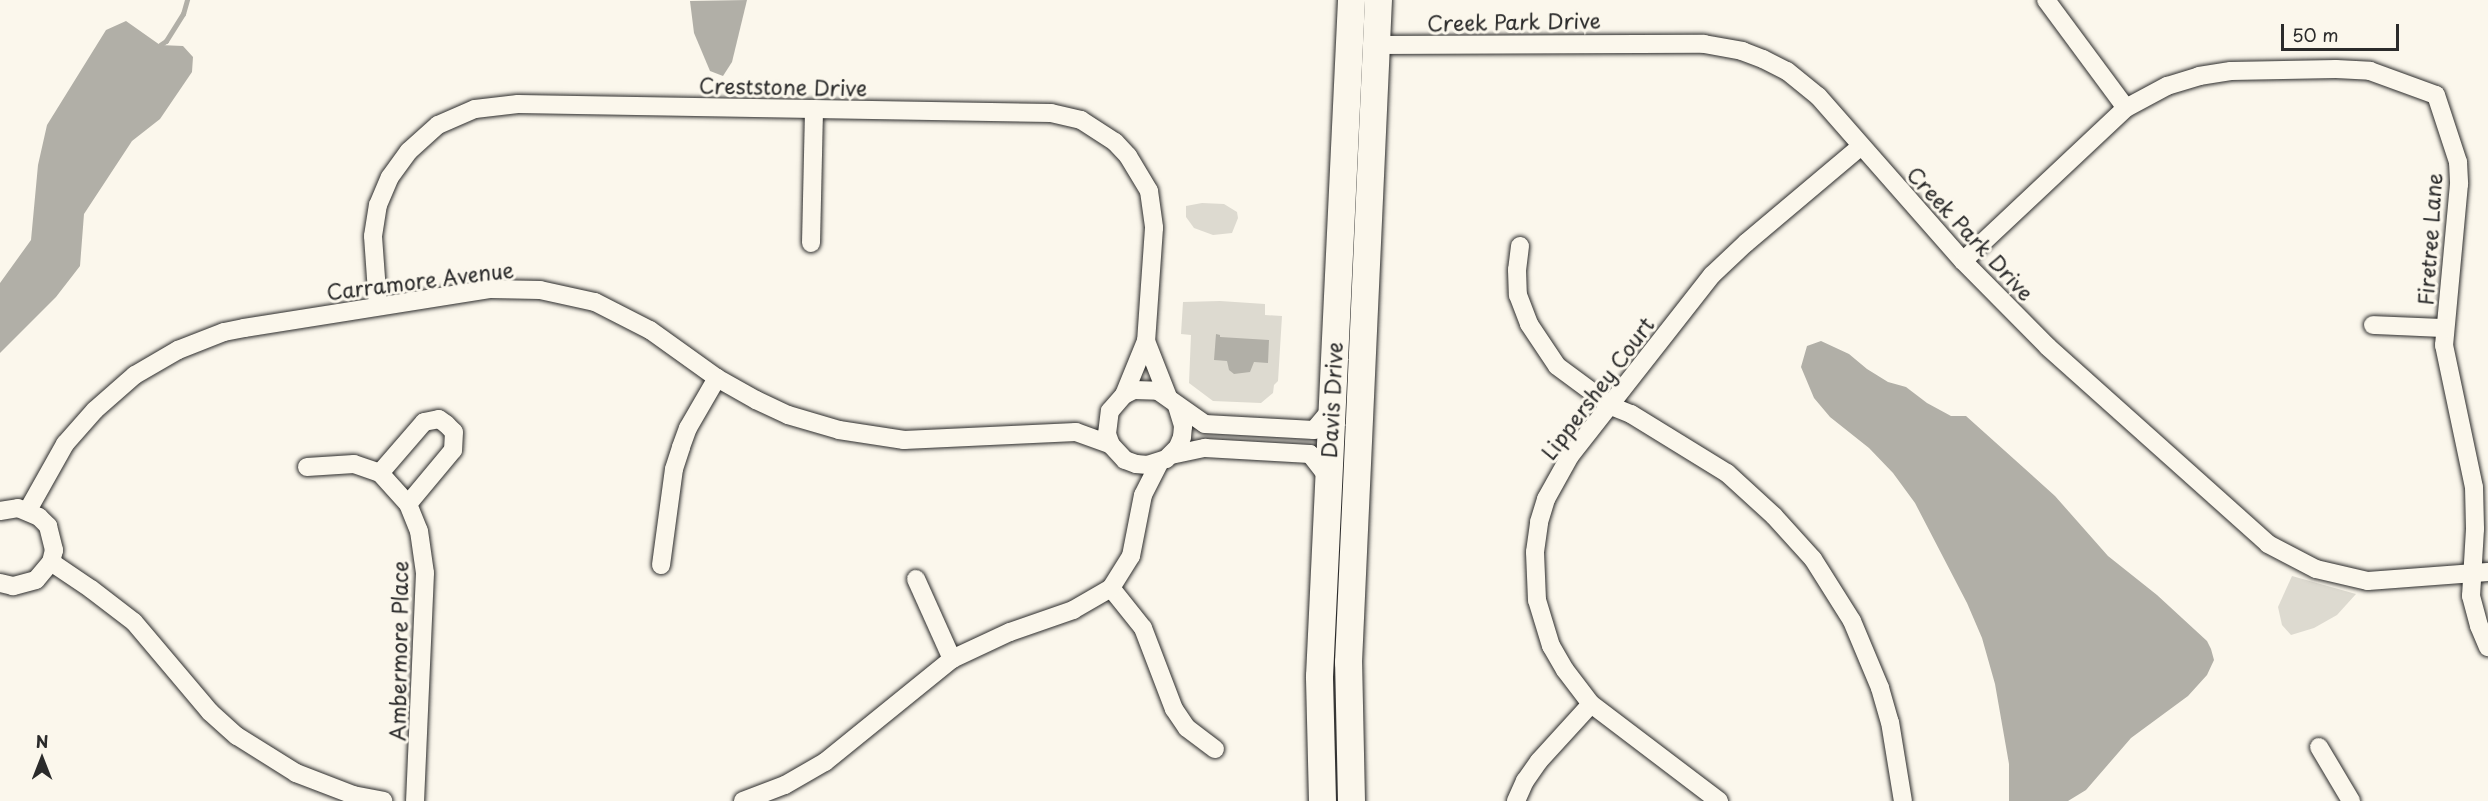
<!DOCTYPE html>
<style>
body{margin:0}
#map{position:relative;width:2488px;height:801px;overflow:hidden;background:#fbf7ec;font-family:"Playpen Sans",sans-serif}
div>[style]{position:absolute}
.green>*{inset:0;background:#dddad0}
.water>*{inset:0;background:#b1afa7}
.stream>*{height:4.5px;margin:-2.25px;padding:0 2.25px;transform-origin:2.25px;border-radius:2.25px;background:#b1afa7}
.roads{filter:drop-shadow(0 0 2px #2b2b2b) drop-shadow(0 0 2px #2b2b2b)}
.street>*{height:18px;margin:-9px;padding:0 9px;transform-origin:9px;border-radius:9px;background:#fbf7ec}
.primary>*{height:27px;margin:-13.5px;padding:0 13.5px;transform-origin:13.5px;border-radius:13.5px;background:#fbf7ec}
span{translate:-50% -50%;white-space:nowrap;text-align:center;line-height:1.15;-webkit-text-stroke:6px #fbf7ec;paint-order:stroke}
.street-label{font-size:21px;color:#2b2b2b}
.north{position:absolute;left:12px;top:729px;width:60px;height:60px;-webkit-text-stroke:4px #fbf7ec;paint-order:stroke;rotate:0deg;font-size:16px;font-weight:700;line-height:24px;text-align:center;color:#2b2b2b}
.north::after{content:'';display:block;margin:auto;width:21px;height:27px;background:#2b2b2b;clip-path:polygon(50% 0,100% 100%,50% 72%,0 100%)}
.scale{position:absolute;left:2281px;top:24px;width:118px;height:27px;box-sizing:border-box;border:3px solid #2b2b2b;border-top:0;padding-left:8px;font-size:18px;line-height:21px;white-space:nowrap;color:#2b2b2b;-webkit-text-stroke:4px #fbf7ec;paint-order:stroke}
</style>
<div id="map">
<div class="green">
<i style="clip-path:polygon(1202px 203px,1224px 204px,1237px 212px,1238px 218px,1232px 233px,1213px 235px,1194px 228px,1186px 217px,1186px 206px)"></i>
<i style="clip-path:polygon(1220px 301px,1265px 304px,1265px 315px,1282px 316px,1278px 381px,1274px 385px,1273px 393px,1261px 403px,1213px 401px,1189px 383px,1191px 335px,1181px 334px,1183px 302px)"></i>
<i style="clip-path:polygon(2292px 576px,2356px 594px,2337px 615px,2314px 628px,2291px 635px,2282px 625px,2278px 607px)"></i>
</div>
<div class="water">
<i style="clip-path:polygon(747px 0,732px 62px,723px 76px,710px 71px,694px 33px,690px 1px)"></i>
<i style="clip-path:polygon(126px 21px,160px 45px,183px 46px,193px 57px,192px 72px,160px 119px,132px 141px,84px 214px,80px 266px,56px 297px,0 353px,0 283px,31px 240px,38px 165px,47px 125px,106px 30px)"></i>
<i style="clip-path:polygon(1216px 334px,1220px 335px,1220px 337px,1269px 340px,1268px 363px,1254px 362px,1250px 372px,1234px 374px,1229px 370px,1227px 361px,1214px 360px)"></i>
<i style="clip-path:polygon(1821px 341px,1849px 354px,1867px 369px,1888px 382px,1906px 387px,1927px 403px,1951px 416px,1966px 416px,2055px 496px,2108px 556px,2157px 595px,2207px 641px,2211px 649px,2214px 660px,2207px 675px,2188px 696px,2131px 738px,2086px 790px,2068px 801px,2009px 801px,2009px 764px,1995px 684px,1982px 638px,1967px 603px,1915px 503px,1893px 473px,1869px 448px,1830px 417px,1814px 398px,1801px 367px,1807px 346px)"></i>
</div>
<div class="stream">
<i style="left:160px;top:45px;width:7px;rotate:-34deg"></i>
<i style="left:166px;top:41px;width:32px;rotate:-58deg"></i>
<i style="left:183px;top:14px;width:15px;rotate:-74deg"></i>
</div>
<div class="roads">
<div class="street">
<i style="left:2046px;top:0;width:134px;rotate:53.5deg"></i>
<i style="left:1376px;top:45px;width:328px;rotate:-0.2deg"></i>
<i style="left:1704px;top:44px;width:39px;rotate:10deg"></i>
<i style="left:1742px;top:51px;width:22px;rotate:21deg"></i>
<i style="left:1763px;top:59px;width:27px;rotate:27deg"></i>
<i style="left:1787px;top:71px;width:40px;rotate:39deg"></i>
<i style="left:1818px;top:96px;width:220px;rotate:48.7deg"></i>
<i style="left:1963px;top:261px;width:121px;rotate:45.3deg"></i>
<i style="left:2048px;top:347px;width:295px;rotate:41.8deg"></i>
<i style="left:2268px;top:544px;width:54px;rotate:27.5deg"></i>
<i style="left:2316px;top:569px;width:53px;rotate:13deg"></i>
<i style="left:2368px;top:581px;width:120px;rotate:-4.3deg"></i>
<i style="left:811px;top:243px;width:134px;rotate:-88.7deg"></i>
<i style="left:1520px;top:246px;width:24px;rotate:97deg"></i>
<i style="left:1517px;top:270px;width:25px;rotate:88deg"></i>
<i style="left:1518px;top:295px;width:31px;rotate:69deg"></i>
<i style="left:1529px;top:324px;width:50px;rotate:56.3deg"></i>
<i style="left:1557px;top:366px;width:67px;rotate:36.5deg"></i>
<i style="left:1611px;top:406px;width:22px;rotate:22deg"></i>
<i style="left:1631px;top:414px;width:113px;rotate:31.6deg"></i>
<i style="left:1727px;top:473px;width:64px;rotate:42.5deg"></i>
<i style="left:1774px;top:516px;width:58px;rotate:47.8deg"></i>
<i style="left:1813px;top:559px;width:73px;rotate:57.8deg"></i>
<i style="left:1852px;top:621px;width:73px;rotate:67.3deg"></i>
<i style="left:1880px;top:688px;width:35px;rotate:74deg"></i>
<i style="left:1890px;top:722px;width:80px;rotate:80.7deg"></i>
<i style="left:1963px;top:261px;width:224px;rotate:-43.2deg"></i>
<i style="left:2126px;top:108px;width:47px;rotate:-28.2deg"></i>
<i style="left:2167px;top:86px;width:34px;rotate:-17deg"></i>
<i style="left:2199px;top:76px;width:32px;rotate:-9deg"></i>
<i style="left:2231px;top:71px;width:105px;rotate:-1.1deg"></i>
<i style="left:2336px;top:69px;width:34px;rotate:3deg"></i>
<i style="left:2370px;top:71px;width:70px;rotate:20deg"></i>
<i style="left:2436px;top:95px;width:71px;rotate:71.8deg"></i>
<i style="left:2458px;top:162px;width:22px;rotate:87deg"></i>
<i style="left:2459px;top:184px;width:162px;rotate:95.3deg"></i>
<i style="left:2444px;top:345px;width:145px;rotate:78.1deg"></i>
<i style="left:2474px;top:487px;width:42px;rotate:88.6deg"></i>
<i style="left:2475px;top:529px;width:67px;rotate:93.4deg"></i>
<i style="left:2471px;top:596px;width:31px;rotate:75deg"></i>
<i style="left:2479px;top:626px;width:23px;rotate:67deg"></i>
<i style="left:378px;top:306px;width:70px;rotate:-94.1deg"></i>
<i style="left:373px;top:236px;width:31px;rotate:-81deg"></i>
<i style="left:378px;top:205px;width:30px;rotate:-67deg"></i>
<i style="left:390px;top:177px;width:32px;rotate:-54deg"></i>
<i style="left:409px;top:151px;width:39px;rotate:-42deg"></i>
<i style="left:438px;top:125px;width:40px;rotate:-23.4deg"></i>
<i style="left:475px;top:109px;width:43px;rotate:-6.6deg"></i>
<i style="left:518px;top:104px;width:533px;rotate:0.97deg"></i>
<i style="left:1051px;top:113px;width:31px;rotate:13deg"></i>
<i style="left:1081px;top:120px;width:40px;rotate:32.9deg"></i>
<i style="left:1115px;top:142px;width:19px;rotate:47deg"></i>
<i style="left:1128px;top:156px;width:41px;rotate:59deg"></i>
<i style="left:1149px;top:191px;width:37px;rotate:82deg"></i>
<i style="left:1154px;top:228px;width:113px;rotate:94deg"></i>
<i style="left:1146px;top:341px;width:58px;rotate:112.2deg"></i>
<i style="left:2373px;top:325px;width:72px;rotate:2.4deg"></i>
<i style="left:1146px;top:341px;width:60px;rotate:68.6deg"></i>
<i style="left:1177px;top:406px;width:21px;rotate:73deg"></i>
<i style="left:1183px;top:426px;width:11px;rotate:95deg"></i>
<i style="left:1182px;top:437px;width:11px;rotate:112deg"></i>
<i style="left:1178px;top:447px;width:17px;rotate:135deg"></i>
<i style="left:1166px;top:459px;width:19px;rotate:162deg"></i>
<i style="left:1148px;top:465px;width:12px;rotate:-175deg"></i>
<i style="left:1136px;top:464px;width:12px;rotate:-160deg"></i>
<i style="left:1125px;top:460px;width:21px;rotate:-133deg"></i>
<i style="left:1111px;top:445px;width:12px;rotate:-110deg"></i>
<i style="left:1107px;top:434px;width:23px;rotate:-83deg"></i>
<i style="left:1110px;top:411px;width:21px;rotate:-49deg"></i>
<i style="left:1124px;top:395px;width:11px;rotate:-27deg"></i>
<i style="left:1134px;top:390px;width:24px;rotate:2deg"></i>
<i style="left:1158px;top:391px;width:57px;rotate:35.1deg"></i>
<i style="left:1205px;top:424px;width:109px;rotate:3.2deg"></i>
<i style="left:1314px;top:430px;width:26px;rotate:-50deg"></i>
<i style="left:1171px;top:455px;width:35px;rotate:-12deg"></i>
<i style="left:1205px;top:448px;width:105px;rotate:3.3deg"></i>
<i style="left:1310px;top:454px;width:29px;rotate:52deg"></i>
<i style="left:307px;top:467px;width:47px;rotate:-3.7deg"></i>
<i style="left:354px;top:464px;width:28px;rotate:19deg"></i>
<i style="left:380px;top:473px;width:42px;rotate:47.9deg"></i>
<i style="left:408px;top:504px;width:29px;rotate:68deg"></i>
<i style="left:419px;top:531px;width:42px;rotate:81.9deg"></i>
<i style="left:425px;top:573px;width:228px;rotate:92.5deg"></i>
<i style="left:380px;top:473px;width:67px;rotate:-49.2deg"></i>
<i style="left:424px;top:422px;width:15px;rotate:-11deg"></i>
<i style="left:439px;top:419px;width:9px;rotate:36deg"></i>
<i style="left:446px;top:424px;width:11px;rotate:45deg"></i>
<i style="left:454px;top:432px;width:18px;rotate:93deg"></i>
<i style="left:453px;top:450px;width:70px;rotate:129.8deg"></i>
<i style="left:28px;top:510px;width:76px;rotate:-60.7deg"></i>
<i style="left:65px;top:444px;width:45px;rotate:-48.6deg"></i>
<i style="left:95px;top:410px;width:53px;rotate:-41.2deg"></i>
<i style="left:135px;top:375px;width:50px;rotate:-30.2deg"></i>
<i style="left:178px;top:350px;width:49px;rotate:-21.4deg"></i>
<i style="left:224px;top:332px;width:20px;rotate:-11deg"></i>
<i style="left:244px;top:328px;width:250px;rotate:-9deg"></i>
<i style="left:491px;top:289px;width:49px;rotate:1.2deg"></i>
<i style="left:540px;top:290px;width:56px;rotate:12.3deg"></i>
<i style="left:595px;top:302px;width:62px;rotate:27deg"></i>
<i style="left:650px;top:330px;width:82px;rotate:35.6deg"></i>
<i style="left:717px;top:378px;width:45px;rotate:29.4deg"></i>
<i style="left:756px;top:400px;width:35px;rotate:25deg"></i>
<i style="left:788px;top:415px;width:53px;rotate:16.4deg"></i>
<i style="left:839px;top:430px;width:66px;rotate:8.7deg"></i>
<i style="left:904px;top:440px;width:172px;rotate:-2.7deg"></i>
<i style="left:1076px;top:432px;width:37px;rotate:20deg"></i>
<i style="left:0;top:511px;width:18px;rotate:-9deg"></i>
<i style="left:18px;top:508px;width:23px;rotate:23deg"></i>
<i style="left:39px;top:517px;width:13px;rotate:45deg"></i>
<i style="left:48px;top:526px;width:25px;rotate:76deg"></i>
<i style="left:54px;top:550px;width:12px;rotate:104deg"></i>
<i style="left:51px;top:562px;width:23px;rotate:130deg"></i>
<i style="left:36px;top:580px;width:24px;rotate:165deg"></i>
<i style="left:13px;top:586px;width:13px;rotate:-167deg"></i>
<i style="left:51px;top:562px;width:48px;rotate:34deg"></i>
<i style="left:91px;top:589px;width:54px;rotate:37.5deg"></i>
<i style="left:134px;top:622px;width:118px;rotate:49.8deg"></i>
<i style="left:210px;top:712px;width:36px;rotate:42deg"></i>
<i style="left:237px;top:736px;width:70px;rotate:32.1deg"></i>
<i style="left:296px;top:773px;width:61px;rotate:21.1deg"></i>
<i style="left:353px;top:795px;width:31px;rotate:11deg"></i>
<i style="left:661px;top:565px;width:97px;rotate:-82.3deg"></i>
<i style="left:674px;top:469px;width:23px;rotate:-72deg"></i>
<i style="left:681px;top:447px;width:20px;rotate:-70deg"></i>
<i style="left:688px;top:428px;width:58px;rotate:-59.9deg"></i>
<i style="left:916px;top:579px;width:88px;rotate:65.8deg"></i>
<i style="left:1111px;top:588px;width:51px;rotate:51.3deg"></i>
<i style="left:1143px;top:628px;width:87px;rotate:69.1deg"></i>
<i style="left:1174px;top:709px;width:23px;rotate:56deg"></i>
<i style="left:1187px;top:728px;width:35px;rotate:37deg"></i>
<i style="left:2319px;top:747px;width:63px;rotate:59.3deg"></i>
<i style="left:743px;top:801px;width:45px;rotate:-20.9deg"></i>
<i style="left:785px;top:785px;width:46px;rotate:-29.9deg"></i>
<i style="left:825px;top:762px;width:164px;rotate:-39deg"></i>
<i style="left:952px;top:659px;width:64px;rotate:-25deg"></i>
<i style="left:1010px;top:632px;width:67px;rotate:-19.2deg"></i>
<i style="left:1073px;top:610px;width:44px;rotate:-30.1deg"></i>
<i style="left:1111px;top:588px;width:38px;rotate:-58deg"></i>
<i style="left:1131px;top:556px;width:62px;rotate:-78.9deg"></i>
<i style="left:1143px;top:495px;width:37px;rotate:-63deg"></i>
<i style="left:1516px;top:801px;width:22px;rotate:-66deg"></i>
<i style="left:1525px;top:781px;width:24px;rotate:-55deg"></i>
<i style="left:1539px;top:761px;width:77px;rotate:-47.6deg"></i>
<i style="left:1719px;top:801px;width:161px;rotate:-142.8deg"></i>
<i style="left:1591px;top:704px;width:43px;rotate:-127.4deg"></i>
<i style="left:1565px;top:670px;width:28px;rotate:-120deg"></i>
<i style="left:1551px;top:646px;width:48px;rotate:-106.9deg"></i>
<i style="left:1537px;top:600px;width:48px;rotate:-92.4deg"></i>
<i style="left:1535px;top:552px;width:30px;rotate:-82deg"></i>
<i style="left:1539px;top:522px;width:24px;rotate:-73deg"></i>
<i style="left:1546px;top:499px;width:49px;rotate:-60.8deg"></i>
<i style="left:1570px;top:456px;width:230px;rotate:-51.9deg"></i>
<i style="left:1712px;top:275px;width:47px;rotate:-43.3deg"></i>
<i style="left:1746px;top:243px;width:150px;rotate:-40.1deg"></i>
</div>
<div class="primary">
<i style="left:1322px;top:801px;width:125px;rotate:-91.4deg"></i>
<i style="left:1319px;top:676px;width:677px;rotate:-87.29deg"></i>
<i style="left:1351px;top:801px;width:139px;rotate:-91.2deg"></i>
<i style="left:1348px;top:662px;width:663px;rotate:-87.41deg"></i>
</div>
</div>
<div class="street-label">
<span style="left:1514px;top:21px;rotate:-1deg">Creek Park Drive</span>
<span style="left:783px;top:86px;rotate:1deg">Creststone Drive</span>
<span style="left:1971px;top:233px;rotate:47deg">Creek Park Drive</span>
<span style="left:2429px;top:239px;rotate:-86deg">Firetree Lane</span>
<span style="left:420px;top:280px;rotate:-7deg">Carramore Avenue</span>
<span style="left:1597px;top:388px;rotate:-53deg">Lippershey Court</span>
<span style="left:1331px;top:400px;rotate:-87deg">Davis Drive</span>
<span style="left:398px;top:651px;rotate:-89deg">Ambermore Place</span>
</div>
<div class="north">N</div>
<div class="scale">50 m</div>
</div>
